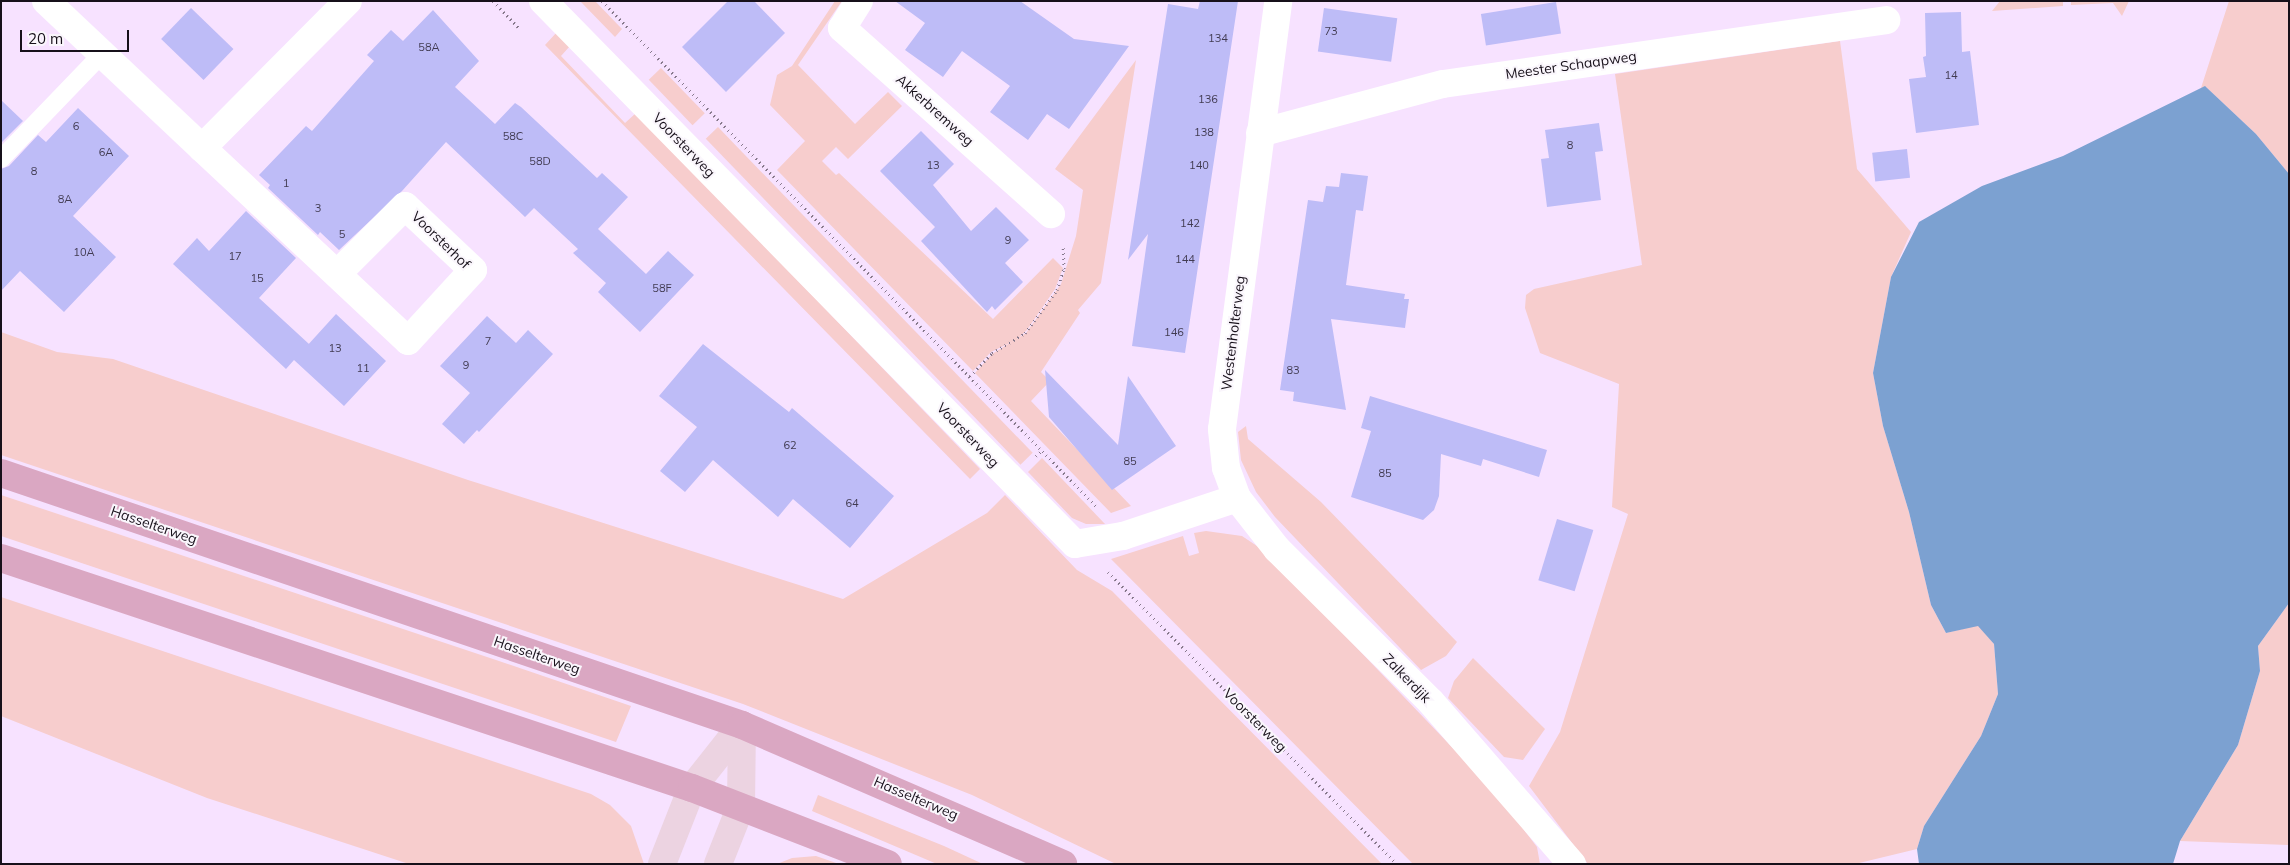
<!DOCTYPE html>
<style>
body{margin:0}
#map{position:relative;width:2290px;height:865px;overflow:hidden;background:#f7e2ff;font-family:Mulish,sans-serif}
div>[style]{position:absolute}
.green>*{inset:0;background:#f7cdcd;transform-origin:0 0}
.water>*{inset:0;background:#7ca1d1}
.building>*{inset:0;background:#bebcf7;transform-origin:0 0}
.path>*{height:3px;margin-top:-1.5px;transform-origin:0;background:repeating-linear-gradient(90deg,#86788b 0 1px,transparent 0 5px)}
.service>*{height:18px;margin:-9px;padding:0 9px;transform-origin:9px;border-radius:9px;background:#fff}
.minor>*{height:28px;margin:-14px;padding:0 14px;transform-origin:14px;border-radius:14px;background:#fff}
.tertiary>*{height:28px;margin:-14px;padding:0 14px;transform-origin:14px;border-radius:14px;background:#fff}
.secondary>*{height:28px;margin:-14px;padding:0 14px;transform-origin:14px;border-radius:14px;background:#ecd3e1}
.primary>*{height:28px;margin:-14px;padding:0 14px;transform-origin:14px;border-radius:14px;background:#daa7c2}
span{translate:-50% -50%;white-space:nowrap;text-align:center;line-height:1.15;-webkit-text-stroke:4px #faf6fc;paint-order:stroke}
.number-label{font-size:11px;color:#413b51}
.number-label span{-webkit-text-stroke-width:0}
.street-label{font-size:14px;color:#17101a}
.frame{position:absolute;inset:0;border:2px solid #17101a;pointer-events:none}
.scale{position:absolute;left:20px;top:30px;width:109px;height:22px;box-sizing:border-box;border:2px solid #17101a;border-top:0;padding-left:6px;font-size:15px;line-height:18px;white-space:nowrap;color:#17101a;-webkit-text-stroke:4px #faf6fc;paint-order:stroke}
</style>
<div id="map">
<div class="green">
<i style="clip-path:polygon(580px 1px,595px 1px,622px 29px,615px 37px)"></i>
<i style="clip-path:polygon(835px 1px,842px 1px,798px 65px,855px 124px,888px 92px,902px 106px,848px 159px,836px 147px,822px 161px,836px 175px,839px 173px,993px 319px,1053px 258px,1063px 268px,1055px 289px,1027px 330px,1016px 340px,991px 352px,973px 371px,777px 170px,805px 141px,770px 105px,777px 75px,792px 66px)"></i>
<i style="clip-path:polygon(2000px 1px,2063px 1px,2063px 6px,1992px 11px)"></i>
<i style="clip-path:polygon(2071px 1px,2129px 1px,2122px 16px,2113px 3px,2071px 5px)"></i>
<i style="clip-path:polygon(2229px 1px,2289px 1px,2289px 174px,2256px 134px,2206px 87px,2201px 88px)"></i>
<i style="clip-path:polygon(557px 32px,570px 46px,561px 56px,625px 123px,636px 113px,980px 469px,970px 479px,545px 45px)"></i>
<i style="clip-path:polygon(1840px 41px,1857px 169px,1911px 232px,1891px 277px,1873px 373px,1883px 426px,1909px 512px,1931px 605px,1946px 633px,1978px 625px,1994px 644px,1998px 694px,1981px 736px,1924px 826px,1917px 849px,1855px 864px,1588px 864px,1529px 786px,1560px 732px,1628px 514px,1612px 507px,1619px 384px,1540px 353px,1525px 308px,1526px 295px,1534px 289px,1642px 265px,1615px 74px)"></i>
<i style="clip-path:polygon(1136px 60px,1101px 283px,1078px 310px,1080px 313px,1041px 372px,1050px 381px,1031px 401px,1131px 506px,1111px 513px,975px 373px,992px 354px,1026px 333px,1061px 284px,1076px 236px,1083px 190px,1055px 169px)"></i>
<i style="left:661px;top:68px;width:63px;height:17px;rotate:46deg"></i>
<i style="left:718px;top:127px;width:453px;height:17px;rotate:46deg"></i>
<i style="clip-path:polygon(1px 332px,57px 352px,113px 359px,468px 480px,843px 599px,987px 513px,1005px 495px,1077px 570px,1112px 591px,1382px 864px,1116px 864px,972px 795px,743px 704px,1px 455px)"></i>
<i style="clip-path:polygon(1246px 426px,1248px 439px,1321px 502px,1457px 642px,1446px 656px,1421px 670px,1275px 517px,1256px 492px,1241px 460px,1238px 432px)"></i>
<i style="clip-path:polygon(1042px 458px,1105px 524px,1086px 524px,1072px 518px,1028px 472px)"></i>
<i style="clip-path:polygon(1px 495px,496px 660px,631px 706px,616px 742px,1px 536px)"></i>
<i style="clip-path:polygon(1206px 531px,1242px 536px,1263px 550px,1495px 792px,1537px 847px,1540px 864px,1413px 864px,1111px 559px,1183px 536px,1189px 556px,1199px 553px,1194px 533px)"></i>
<i style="clip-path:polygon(1px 597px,591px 794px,610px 805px,631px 826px,644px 864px,409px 864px,207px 798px,1px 716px)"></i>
<i style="clip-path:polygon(2289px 603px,2289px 845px,2180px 841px,2238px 745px,2260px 671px,2258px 646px)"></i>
<i style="clip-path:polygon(1473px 658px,1545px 729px,1523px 760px,1504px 757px,1448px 698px,1454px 681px)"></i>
<i style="clip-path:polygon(818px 795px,944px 846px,983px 864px,937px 864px,812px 811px)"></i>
<i style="clip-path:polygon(816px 856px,839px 864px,777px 864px,792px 858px)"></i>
</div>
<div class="water">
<i style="clip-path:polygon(2205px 86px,2256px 134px,2289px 174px,2289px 603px,2258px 646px,2260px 671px,2238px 745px,2180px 841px,2173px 864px,1919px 864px,1917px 849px,1924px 826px,1981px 736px,1998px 694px,1994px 644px,1978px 626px,1946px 633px,1931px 605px,1909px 512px,1883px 426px,1873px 373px,1891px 277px,1919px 222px,1982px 186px,2063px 156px)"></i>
</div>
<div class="building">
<i style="clip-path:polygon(728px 1px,754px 1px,785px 33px,726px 92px,682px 47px)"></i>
<i style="clip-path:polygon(895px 1px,1020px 1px,1074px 39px,1129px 46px,1069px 129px,1047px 114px,1028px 140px,990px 112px,1010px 86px,962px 51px,943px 77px,905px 50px,925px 23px)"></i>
<i style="clip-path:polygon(1200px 1px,1238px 1px,1185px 353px,1132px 346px,1148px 234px,1128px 260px,1168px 4px,1198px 9px)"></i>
<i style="left:1556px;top:2px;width:32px;height:76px;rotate:81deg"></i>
<i style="left:191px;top:8px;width:59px;height:43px;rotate:44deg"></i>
<i style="left:1324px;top:8px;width:74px;height:44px;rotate:8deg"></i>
<i style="clip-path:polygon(433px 10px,479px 61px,455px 87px,495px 124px,515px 103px,521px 107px,597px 178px,602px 173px,628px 197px,598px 229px,646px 274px,668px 251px,694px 275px,640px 332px,598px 292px,606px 283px,573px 253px,578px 249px,534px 208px,525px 217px,446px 142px,402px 191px,339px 250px,320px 232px,318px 235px,268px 188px,270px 185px,259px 175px,306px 126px,312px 131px,374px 61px,367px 55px,391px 30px,403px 41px)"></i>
<i style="clip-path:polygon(1961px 12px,1962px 52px,1970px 51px,1979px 125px,1916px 133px,1909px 79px,1926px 77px,1923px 57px,1926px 56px,1925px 13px)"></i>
<i style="clip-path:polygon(1px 100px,23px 121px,1px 143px)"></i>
<i style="clip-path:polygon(78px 108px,129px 156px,73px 216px,116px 257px,64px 312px,20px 271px,1px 291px,1px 169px,9px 166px,38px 135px,46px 142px)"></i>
<i style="clip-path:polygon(1599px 123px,1603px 151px,1595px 152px,1601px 200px,1547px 207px,1541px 159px,1549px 158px,1545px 130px)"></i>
<i style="clip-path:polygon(921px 131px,954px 164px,933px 185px,971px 231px,996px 207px,1029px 240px,1005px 263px,1023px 282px,995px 310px,992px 306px,987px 312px,921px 241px,935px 227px,880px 171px)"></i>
<i style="left:1907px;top:149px;width:29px;height:35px;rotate:84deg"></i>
<i style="clip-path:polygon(1341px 173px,1368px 176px,1363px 211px,1356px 210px,1346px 285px,1405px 294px,1404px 299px,1409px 299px,1405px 328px,1331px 319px,1346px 410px,1293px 401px,1294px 392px,1280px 390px,1308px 200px,1323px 202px,1326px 186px,1339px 187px)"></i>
<i style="clip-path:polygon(246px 211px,296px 258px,259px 298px,309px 344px,306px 347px,336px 314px,386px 361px,344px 406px,294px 360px,286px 369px,173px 264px,197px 238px,209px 251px)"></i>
<i style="clip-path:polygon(487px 316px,516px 343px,528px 330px,553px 354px,479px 432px,477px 430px,464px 444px,442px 424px,470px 393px,440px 366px)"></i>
<i style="clip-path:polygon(703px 344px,789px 412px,792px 408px,894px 496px,850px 548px,793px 499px,778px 517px,713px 460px,685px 492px,660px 471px,697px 427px,659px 396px)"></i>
<i style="clip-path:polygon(1045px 370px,1118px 445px,1128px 376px,1176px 446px,1112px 490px,1049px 417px)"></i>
<i style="clip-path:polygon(1370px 396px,1547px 450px,1539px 477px,1483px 459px,1481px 466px,1441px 454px,1439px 496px,1434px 510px,1423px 520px,1351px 497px,1371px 431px,1361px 428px)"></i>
<i style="left:1557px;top:519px;width:38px;height:64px;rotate:17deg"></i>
</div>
<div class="path">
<i style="left:493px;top:1px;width:37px;rotate:46deg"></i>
<i style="left:602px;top:1px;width:706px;rotate:45.63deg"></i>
<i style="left:970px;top:376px;width:32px;rotate:-46deg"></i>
<i style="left:992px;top:353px;width:39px;rotate:-31deg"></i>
<i style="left:1025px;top:333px;width:54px;rotate:-53.3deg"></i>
<i style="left:1057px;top:290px;width:22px;rotate:-72deg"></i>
<i style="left:1064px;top:269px;width:24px;rotate:-92deg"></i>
<i style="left:1036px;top:456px;width:8px;rotate:-45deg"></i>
<i style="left:1108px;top:572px;width:411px;rotate:45.3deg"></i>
</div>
<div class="service">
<i style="left:1px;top:159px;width:146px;rotate:-46.1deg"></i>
</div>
<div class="minor">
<i style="left:46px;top:1px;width:214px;rotate:43.3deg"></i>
<i style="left:202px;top:148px;width:207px;rotate:-45.2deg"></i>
<i style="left:859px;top:1px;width:32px;rotate:122deg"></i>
<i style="left:842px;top:28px;width:280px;rotate:41.7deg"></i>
<i style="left:1260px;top:133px;width:189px;rotate:-15deg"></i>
<i style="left:1443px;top:84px;width:448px;rotate:-8.2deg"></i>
<i style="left:202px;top:148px;width:282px;rotate:43.1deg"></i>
<i style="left:408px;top:341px;width:96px;rotate:-47.5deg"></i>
<i style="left:473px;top:270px;width:93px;rotate:-136.7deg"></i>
<i style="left:405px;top:206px;width:96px;rotate:135deg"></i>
<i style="left:1237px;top:498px;width:65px;rotate:51.9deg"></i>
<i style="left:1277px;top:549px;width:217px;rotate:44.8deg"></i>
<i style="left:1431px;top:702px;width:215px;rotate:49deg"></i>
</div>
<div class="tertiary">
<i style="left:543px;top:1px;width:760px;rotate:45.59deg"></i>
<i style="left:1075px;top:544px;width:49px;rotate:-9.5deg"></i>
<i style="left:1123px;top:536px;width:120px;rotate:-18.4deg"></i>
<i style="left:1237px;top:498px;width:32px;rotate:-110deg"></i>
<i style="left:1226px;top:468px;width:39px;rotate:-96deg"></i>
<i style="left:1222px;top:429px;width:432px;rotate:-82.5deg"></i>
</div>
<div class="secondary">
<i style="left:662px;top:864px;width:82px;rotate:-68.5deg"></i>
<i style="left:692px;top:788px;width:80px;rotate:-51.6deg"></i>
<i style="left:718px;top:864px;width:62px;rotate:-68.4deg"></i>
<i style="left:741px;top:806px;width:81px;rotate:-89.3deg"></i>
</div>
<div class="primary">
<i style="left:1px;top:473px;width:783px;rotate:18.78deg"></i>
<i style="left:742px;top:725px;width:350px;rotate:23.4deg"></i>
<i style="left:1px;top:558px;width:728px;rotate:18.41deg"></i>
<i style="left:692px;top:788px;width:210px;rotate:21.2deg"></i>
</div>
<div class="number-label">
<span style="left:1331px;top:31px">73</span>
<span style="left:1218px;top:38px">134</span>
<span style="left:429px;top:47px">58A</span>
<span style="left:1951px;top:75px">14</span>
<span style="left:1208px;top:99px">136</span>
<span style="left:76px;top:126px">6</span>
<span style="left:1204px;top:132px">138</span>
<span style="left:513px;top:136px">58C</span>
<span style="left:1570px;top:145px">8</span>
<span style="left:106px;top:152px">6A</span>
<span style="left:540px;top:161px">58D</span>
<span style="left:933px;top:165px">13</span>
<span style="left:1199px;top:165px">140</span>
<span style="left:34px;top:171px">8</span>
<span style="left:286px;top:183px">1</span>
<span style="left:65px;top:199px">8A</span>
<span style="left:318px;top:208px">3</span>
<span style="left:1190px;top:223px">142</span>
<span style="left:342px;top:234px">5</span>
<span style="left:1008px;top:240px">9</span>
<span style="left:84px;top:252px">10A</span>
<span style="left:235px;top:256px">17</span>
<span style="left:1185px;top:259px">144</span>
<span style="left:257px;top:278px">15</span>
<span style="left:662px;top:288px">58F</span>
<span style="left:1174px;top:332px">146</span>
<span style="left:488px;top:341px">7</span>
<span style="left:335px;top:348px">13</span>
<span style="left:466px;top:365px">9</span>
<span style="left:363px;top:368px">11</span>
<span style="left:1293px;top:370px">83</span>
<span style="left:790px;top:445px">62</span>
<span style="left:1130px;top:461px">85</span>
<span style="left:1385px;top:473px">85</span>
<span style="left:852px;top:503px">64</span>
</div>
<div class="street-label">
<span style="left:1571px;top:65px;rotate:-8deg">Meester Schaapweg</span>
<span style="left:935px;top:110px;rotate:42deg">Akkerbremweg</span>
<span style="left:684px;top:145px;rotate:46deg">Voorsterweg</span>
<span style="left:441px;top:240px;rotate:44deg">Voorsterhof</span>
<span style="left:1233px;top:333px;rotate:-83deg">Westenholterweg</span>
<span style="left:968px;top:435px;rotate:46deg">Voorsterweg</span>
<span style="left:154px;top:525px;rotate:19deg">Hasselterweg</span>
<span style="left:537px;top:655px;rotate:19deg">Hasselterweg</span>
<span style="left:1407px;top:678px;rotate:46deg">Zalkerdijk</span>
<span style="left:1255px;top:720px;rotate:45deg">Voorsterweg</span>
<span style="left:916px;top:798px;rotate:23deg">Hasselterweg</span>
</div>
<div class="frame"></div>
<div class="scale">20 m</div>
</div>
